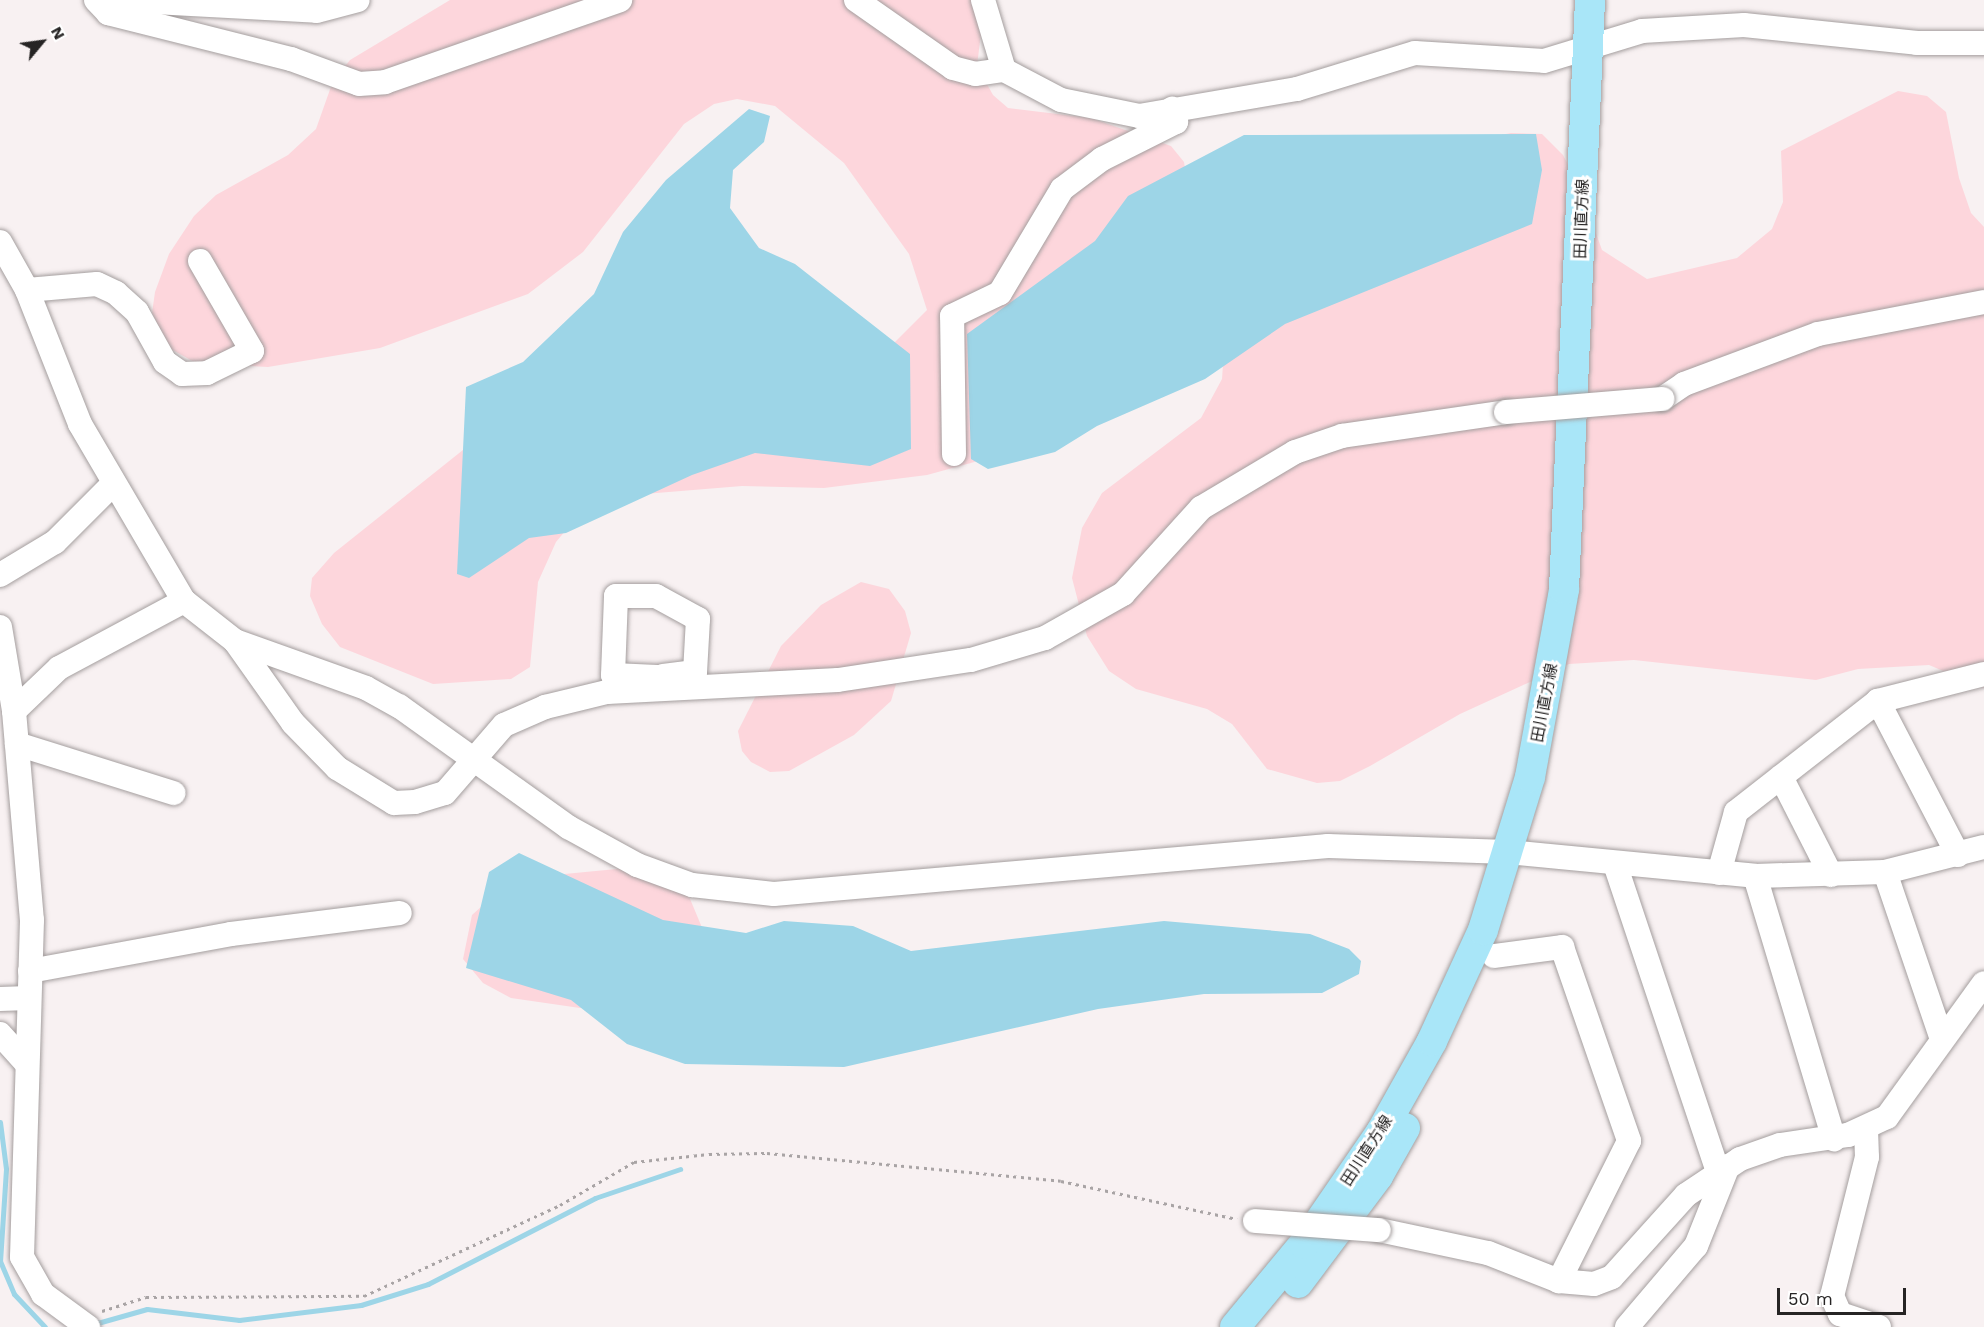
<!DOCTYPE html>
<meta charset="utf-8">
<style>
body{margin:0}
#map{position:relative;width:1984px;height:1327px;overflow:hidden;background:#f8f1f2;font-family:"Work Sans","Noto Sans JP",sans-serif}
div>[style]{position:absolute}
.green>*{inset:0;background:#fdd6dc}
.water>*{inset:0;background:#9dd5e7}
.stream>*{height:5px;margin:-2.5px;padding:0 2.5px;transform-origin:2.5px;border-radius:2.5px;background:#9dd5e7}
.path>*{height:3px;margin-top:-1.5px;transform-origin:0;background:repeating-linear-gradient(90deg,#a9a4a5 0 3px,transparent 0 7.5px)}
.roads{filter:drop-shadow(0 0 2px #a49e9e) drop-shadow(0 0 2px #a49e9e)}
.minor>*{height:24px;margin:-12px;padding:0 12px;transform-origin:12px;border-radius:12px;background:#fff}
.major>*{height:30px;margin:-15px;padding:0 15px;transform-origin:15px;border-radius:15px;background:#a9e6f8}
.bridges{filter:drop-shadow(0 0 2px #a49e9e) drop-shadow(0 0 2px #a49e9e)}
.minor-bridge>*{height:24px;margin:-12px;padding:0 12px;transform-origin:12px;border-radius:12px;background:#fff}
span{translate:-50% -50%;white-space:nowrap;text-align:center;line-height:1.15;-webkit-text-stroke:6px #fff;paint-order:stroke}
.street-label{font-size:16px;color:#262424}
.north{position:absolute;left:12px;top:12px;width:60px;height:60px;-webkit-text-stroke:4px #fff;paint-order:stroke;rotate:61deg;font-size:16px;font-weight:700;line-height:24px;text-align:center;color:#262424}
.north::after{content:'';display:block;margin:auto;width:21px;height:27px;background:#262424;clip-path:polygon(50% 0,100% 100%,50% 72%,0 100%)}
.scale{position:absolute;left:1777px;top:1288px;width:129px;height:27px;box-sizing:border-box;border:3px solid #262424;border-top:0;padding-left:8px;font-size:18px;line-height:21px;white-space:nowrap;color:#262424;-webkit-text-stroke:4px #fff;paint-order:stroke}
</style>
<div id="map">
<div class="green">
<i style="clip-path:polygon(450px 0,985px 0,977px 66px,993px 95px,1008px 108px,1091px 118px,1171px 146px,1184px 162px,1189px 192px,978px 461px,927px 475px,824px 488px,742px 486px,620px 496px,581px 512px,556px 542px,538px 582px,530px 667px,511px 679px,433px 684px,340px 647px,322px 624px,310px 596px,312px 578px,334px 553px,493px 426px,888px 349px,927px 310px,909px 254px,844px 163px,775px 106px,737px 99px,714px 104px,684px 124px,583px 252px,528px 294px,380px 348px,268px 367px,196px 363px,169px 348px,152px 313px,155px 292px,169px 254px,194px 216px,216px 195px,288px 155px,316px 129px,333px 81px,350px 60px)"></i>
<i style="clip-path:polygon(1898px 91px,1927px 96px,1946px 112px,1959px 178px,1971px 213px,1984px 227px,1984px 688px,1929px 665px,1858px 669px,1816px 680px,1634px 660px,1569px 664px,1460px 714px,1370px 766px,1340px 781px,1317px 783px,1267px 769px,1232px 724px,1207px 709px,1136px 689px,1109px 671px,1087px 636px,1072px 578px,1082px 528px,1102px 493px,1201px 418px,1222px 379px,1227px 306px,1408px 153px,1511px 133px,1542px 134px,1563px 155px,1578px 184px,1602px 250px,1647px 279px,1737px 258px,1772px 229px,1783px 202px,1781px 151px)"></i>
<i style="clip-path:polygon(861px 582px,889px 589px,905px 611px,911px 633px,891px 701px,854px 735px,789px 771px,770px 772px,751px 762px,742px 751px,738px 731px,781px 646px,821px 605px)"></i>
<i style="clip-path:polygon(627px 868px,688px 894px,713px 954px,644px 1007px,580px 1008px,511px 998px,483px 983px,463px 959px,472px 915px,482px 906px,554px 875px)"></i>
</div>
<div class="water">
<i style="clip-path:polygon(749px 109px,770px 116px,764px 142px,733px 170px,730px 208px,759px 248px,795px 264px,910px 354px,911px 449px,870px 466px,755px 453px,692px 475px,566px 533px,529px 538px,469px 578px,457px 574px,466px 387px,523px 362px,594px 294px,623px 232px,666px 180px)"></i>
<i style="clip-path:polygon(1536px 134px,1542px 170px,1532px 224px,1285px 324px,1205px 379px,1097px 426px,1055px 452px,988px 469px,971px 459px,967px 334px,1095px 241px,1128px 196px,1244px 135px)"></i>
<i style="clip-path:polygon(519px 853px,663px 920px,746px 933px,784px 921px,853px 926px,911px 951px,1164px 921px,1310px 934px,1349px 949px,1361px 961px,1359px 974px,1322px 993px,1204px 994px,1098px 1009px,844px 1067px,685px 1064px,627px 1044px,571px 1000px,466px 968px,489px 872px)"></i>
</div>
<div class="stream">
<i style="left:0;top:1122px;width:47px;rotate:82.7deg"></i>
<i style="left:6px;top:1169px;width:92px;rotate:93.7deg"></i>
<i style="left:0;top:1261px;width:36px;rotate:67deg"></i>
<i style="left:14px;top:1294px;width:45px;rotate:46.8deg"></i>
<i style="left:94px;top:1324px;width:55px;rotate:-15.8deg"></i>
<i style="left:147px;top:1309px;width:93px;rotate:6.8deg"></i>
<i style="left:239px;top:1320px;width:123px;rotate:-7deg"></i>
<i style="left:361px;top:1305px;width:70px;rotate:-17.4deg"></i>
<i style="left:428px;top:1284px;width:188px;rotate:-27.2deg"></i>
<i style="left:595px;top:1198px;width:90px;rotate:-18.8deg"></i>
</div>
<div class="path">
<i style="left:102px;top:1311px;width:46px;rotate:-17.7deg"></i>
<i style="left:146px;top:1297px;width:218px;rotate:-0.3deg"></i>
<i style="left:364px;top:1296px;width:216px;rotate:-24.9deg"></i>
<i style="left:560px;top:1205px;width:86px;rotate:-30.2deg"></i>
<i style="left:634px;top:1162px;width:75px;rotate:-6.1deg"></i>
<i style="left:709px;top:1154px;width:58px;rotate:-1deg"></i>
<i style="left:767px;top:1153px;width:295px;rotate:5.4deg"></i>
<i style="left:1061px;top:1181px;width:180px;rotate:12.2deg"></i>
</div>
<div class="roads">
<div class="minor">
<i style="left:96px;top:0;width:18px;rotate:47deg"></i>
<i style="left:108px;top:13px;width:189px;rotate:14.1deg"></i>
<i style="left:291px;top:59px;width:72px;rotate:20.2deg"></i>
<i style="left:359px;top:84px;width:26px;rotate:-4deg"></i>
<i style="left:385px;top:82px;width:249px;rotate:-19.2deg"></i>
<i style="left:117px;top:0;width:200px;rotate:3.1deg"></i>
<i style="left:317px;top:11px;width:42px;rotate:-15deg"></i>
<i style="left:856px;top:0;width:118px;rotate:35deg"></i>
<i style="left:953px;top:68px;width:23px;rotate:15deg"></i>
<i style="left:975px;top:74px;width:29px;rotate:-8deg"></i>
<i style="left:1004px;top:70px;width:64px;rotate:27.8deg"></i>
<i style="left:1061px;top:100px;width:80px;rotate:11.6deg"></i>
<i style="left:1139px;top:116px;width:160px;rotate:-9.7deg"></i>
<i style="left:1297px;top:89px;width:123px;rotate:-17deg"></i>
<i style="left:1415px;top:53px;width:129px;rotate:3.5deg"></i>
<i style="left:1544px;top:61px;width:102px;rotate:-17deg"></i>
<i style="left:1642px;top:31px;width:102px;rotate:-3.4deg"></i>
<i style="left:1744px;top:25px;width:174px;rotate:5.9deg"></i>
<i style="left:1917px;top:43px;width:67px"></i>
<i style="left:983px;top:0;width:73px;rotate:73.3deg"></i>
<i style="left:0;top:242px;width:55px;rotate:60.6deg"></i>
<i style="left:27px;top:290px;width:144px;rotate:68.4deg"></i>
<i style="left:80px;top:424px;width:205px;rotate:59.6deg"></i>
<i style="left:27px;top:290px;width:70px;rotate:-4.9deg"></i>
<i style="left:97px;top:284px;width:21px;rotate:25deg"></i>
<i style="left:116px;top:293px;width:28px;rotate:42deg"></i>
<i style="left:137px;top:312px;width:57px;rotate:60.8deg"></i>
<i style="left:165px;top:362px;width:21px;rotate:35deg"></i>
<i style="left:182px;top:374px;width:25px;rotate:-2deg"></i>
<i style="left:207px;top:373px;width:50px;rotate:-26.1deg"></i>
<i style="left:252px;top:351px;width:104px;rotate:-120deg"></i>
<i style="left:1662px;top:399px;width:27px;rotate:-34deg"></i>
<i style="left:1684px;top:384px;width:143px;rotate:-20.5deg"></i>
<i style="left:1818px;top:334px;width:169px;rotate:-10.9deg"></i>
<i style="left:954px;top:454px;width:138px;rotate:-90.8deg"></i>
<i style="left:952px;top:316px;width:53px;rotate:-25.6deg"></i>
<i style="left:1000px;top:293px;width:121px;rotate:-59.2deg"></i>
<i style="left:1062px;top:189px;width:50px;rotate:-36.9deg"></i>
<i style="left:1102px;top:159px;width:83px;rotate:-26.6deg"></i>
<i style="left:1176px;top:122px;width:14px;rotate:-107deg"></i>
<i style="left:0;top:575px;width:64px;rotate:-31deg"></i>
<i style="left:55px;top:542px;width:82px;rotate:-45deg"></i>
<i style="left:0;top:627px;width:85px;rotate:80.5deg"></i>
<i style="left:14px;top:711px;width:210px;rotate:85.1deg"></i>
<i style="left:32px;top:920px;width:337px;rotate:91.7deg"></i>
<i style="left:22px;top:1257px;width:43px;rotate:60.4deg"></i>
<i style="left:43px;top:1294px;width:56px;rotate:36.3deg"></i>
<i style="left:235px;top:641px;width:100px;rotate:54.7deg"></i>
<i style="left:293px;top:723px;width:63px;rotate:45.6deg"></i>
<i style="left:337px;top:768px;width:67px;rotate:31.6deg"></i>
<i style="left:394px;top:803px;width:21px;rotate:-3deg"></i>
<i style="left:415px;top:802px;width:31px;rotate:-17deg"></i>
<i style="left:445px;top:793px;width:90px;rotate:-49.1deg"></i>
<i style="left:504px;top:725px;width:45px;rotate:-23.7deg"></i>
<i style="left:545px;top:707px;width:64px;rotate:-13.6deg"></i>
<i style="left:607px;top:692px;width:231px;rotate:-3deg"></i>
<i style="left:838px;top:680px;width:134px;rotate:-8.6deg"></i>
<i style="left:971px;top:660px;width:77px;rotate:-16.6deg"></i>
<i style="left:1045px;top:638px;width:90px;rotate:-29.4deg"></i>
<i style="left:1123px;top:594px;width:116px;rotate:-47.8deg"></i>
<i style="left:1201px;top:508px;width:109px;rotate:-30.8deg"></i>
<i style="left:1295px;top:452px;width:50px;rotate:-18.8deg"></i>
<i style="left:1342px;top:436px;width:166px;rotate:-8.3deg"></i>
<i style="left:657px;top:677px;width:44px;rotate:-177.4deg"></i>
<i style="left:613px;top:675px;width:79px;rotate:-87.8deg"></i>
<i style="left:616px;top:596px;width:40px"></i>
<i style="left:656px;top:596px;width:48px;rotate:28.7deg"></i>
<i style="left:698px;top:619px;width:53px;rotate:93.2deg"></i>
<i style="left:695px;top:672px;width:32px;rotate:173deg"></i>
<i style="left:14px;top:711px;width:62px;rotate:-43.7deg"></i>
<i style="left:59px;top:668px;width:142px;rotate:-28.2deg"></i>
<i style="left:184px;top:601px;width:65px;rotate:38.1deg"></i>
<i style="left:235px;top:641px;width:139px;rotate:19.7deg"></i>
<i style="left:366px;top:688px;width:38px;rotate:29deg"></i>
<i style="left:399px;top:706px;width:208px;rotate:35.6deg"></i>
<i style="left:568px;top:827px;width:79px;rotate:28.8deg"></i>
<i style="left:637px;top:865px;width:59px;rotate:20deg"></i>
<i style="left:692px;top:885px;width:82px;rotate:6.3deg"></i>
<i style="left:774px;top:894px;width:556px;rotate:-4.95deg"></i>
<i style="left:1328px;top:846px;width:180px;rotate:1.9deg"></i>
<i style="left:1508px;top:852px;width:248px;rotate:5.5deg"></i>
<i style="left:1755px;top:876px;width:130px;rotate:-1.8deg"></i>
<i style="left:1885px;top:872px;width:102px;rotate:-14.2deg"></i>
<i style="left:17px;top:744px;width:164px;rotate:17.4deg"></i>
<i style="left:1781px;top:777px;width:110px;rotate:63deg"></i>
<i style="left:1958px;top:855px;width:174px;rotate:-117.5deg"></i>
<i style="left:1878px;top:701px;width:109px;rotate:-14.3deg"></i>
<i style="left:1615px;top:864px;width:325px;rotate:71.5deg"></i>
<i style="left:1885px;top:872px;width:176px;rotate:71.2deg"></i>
<i style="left:1719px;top:873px;width:63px;rotate:-74.4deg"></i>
<i style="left:1736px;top:812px;width:180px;rotate:-38deg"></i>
<i style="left:1755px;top:876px;width:275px;rotate:73.3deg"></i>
<i style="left:1494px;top:956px;width:69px;rotate:-7.5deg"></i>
<i style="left:1562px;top:947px;width:205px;rotate:70.9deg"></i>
<i style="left:1629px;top:1141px;width:157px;rotate:116.6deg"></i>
<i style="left:30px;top:971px;width:204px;rotate:-10.4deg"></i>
<i style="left:231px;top:934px;width:170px;rotate:-7.1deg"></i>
<i style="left:0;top:999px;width:29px;rotate:-2deg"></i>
<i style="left:0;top:1034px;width:39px;rotate:48deg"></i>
<i style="left:1866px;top:1129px;width:28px;rotate:88deg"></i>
<i style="left:1867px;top:1157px;width:143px;rotate:104.1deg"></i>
<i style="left:1832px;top:1296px;width:20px;rotate:66deg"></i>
<i style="left:1840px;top:1314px;width:41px;rotate:18.4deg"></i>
<i style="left:1379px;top:1230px;width:111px;rotate:11.9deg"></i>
<i style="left:1488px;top:1253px;width:76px;rotate:21.5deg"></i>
<i style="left:1559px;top:1281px;width:35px;rotate:5deg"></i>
<i style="left:1594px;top:1284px;width:19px;rotate:-21deg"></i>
<i style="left:1612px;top:1277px;width:110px;rotate:-47.9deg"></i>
<i style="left:1686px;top:1195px;width:65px;rotate:-33.7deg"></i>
<i style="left:1740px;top:1159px;width:42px;rotate:-19.3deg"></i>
<i style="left:1780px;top:1145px;width:69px;rotate:-8.4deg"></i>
<i style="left:1848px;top:1135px;width:43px;rotate:-24.8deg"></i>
<i style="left:1887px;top:1117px;width:165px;rotate:-54.1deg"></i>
<i style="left:1627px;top:1327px;width:106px;rotate:-49.6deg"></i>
<i style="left:1696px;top:1246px;width:86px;rotate:-68.2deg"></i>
</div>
<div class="major">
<i style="left:1298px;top:1283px;width:134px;rotate:-53.2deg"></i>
<i style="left:1378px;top:1176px;width:55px;rotate:-60.6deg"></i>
<i style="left:1235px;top:1327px;width:108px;rotate:-50.3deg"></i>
<i style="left:1304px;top:1244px;width:136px;rotate:-55.5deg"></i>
<i style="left:1381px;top:1132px;width:104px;rotate:-60.7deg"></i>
<i style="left:1432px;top:1041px;width:122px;rotate:-65.3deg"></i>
<i style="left:1483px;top:930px;width:160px;rotate:-72.9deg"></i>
<i style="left:1530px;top:777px;width:191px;rotate:-79.7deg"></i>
<i style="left:1564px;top:589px;width:590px;rotate:-87.47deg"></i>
</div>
</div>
<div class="bridges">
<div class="minor-bridge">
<i style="left:1506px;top:412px;width:157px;rotate:-4.8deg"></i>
<i style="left:1255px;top:1221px;width:124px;rotate:4.2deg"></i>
</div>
</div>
<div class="street-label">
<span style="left:1582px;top:219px;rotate:-88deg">田川直方線</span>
<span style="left:1545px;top:703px;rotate:-79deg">田川直方線</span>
<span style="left:1367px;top:1151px;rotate:-57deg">田川直方線</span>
</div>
<div class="north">N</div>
<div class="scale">50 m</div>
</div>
